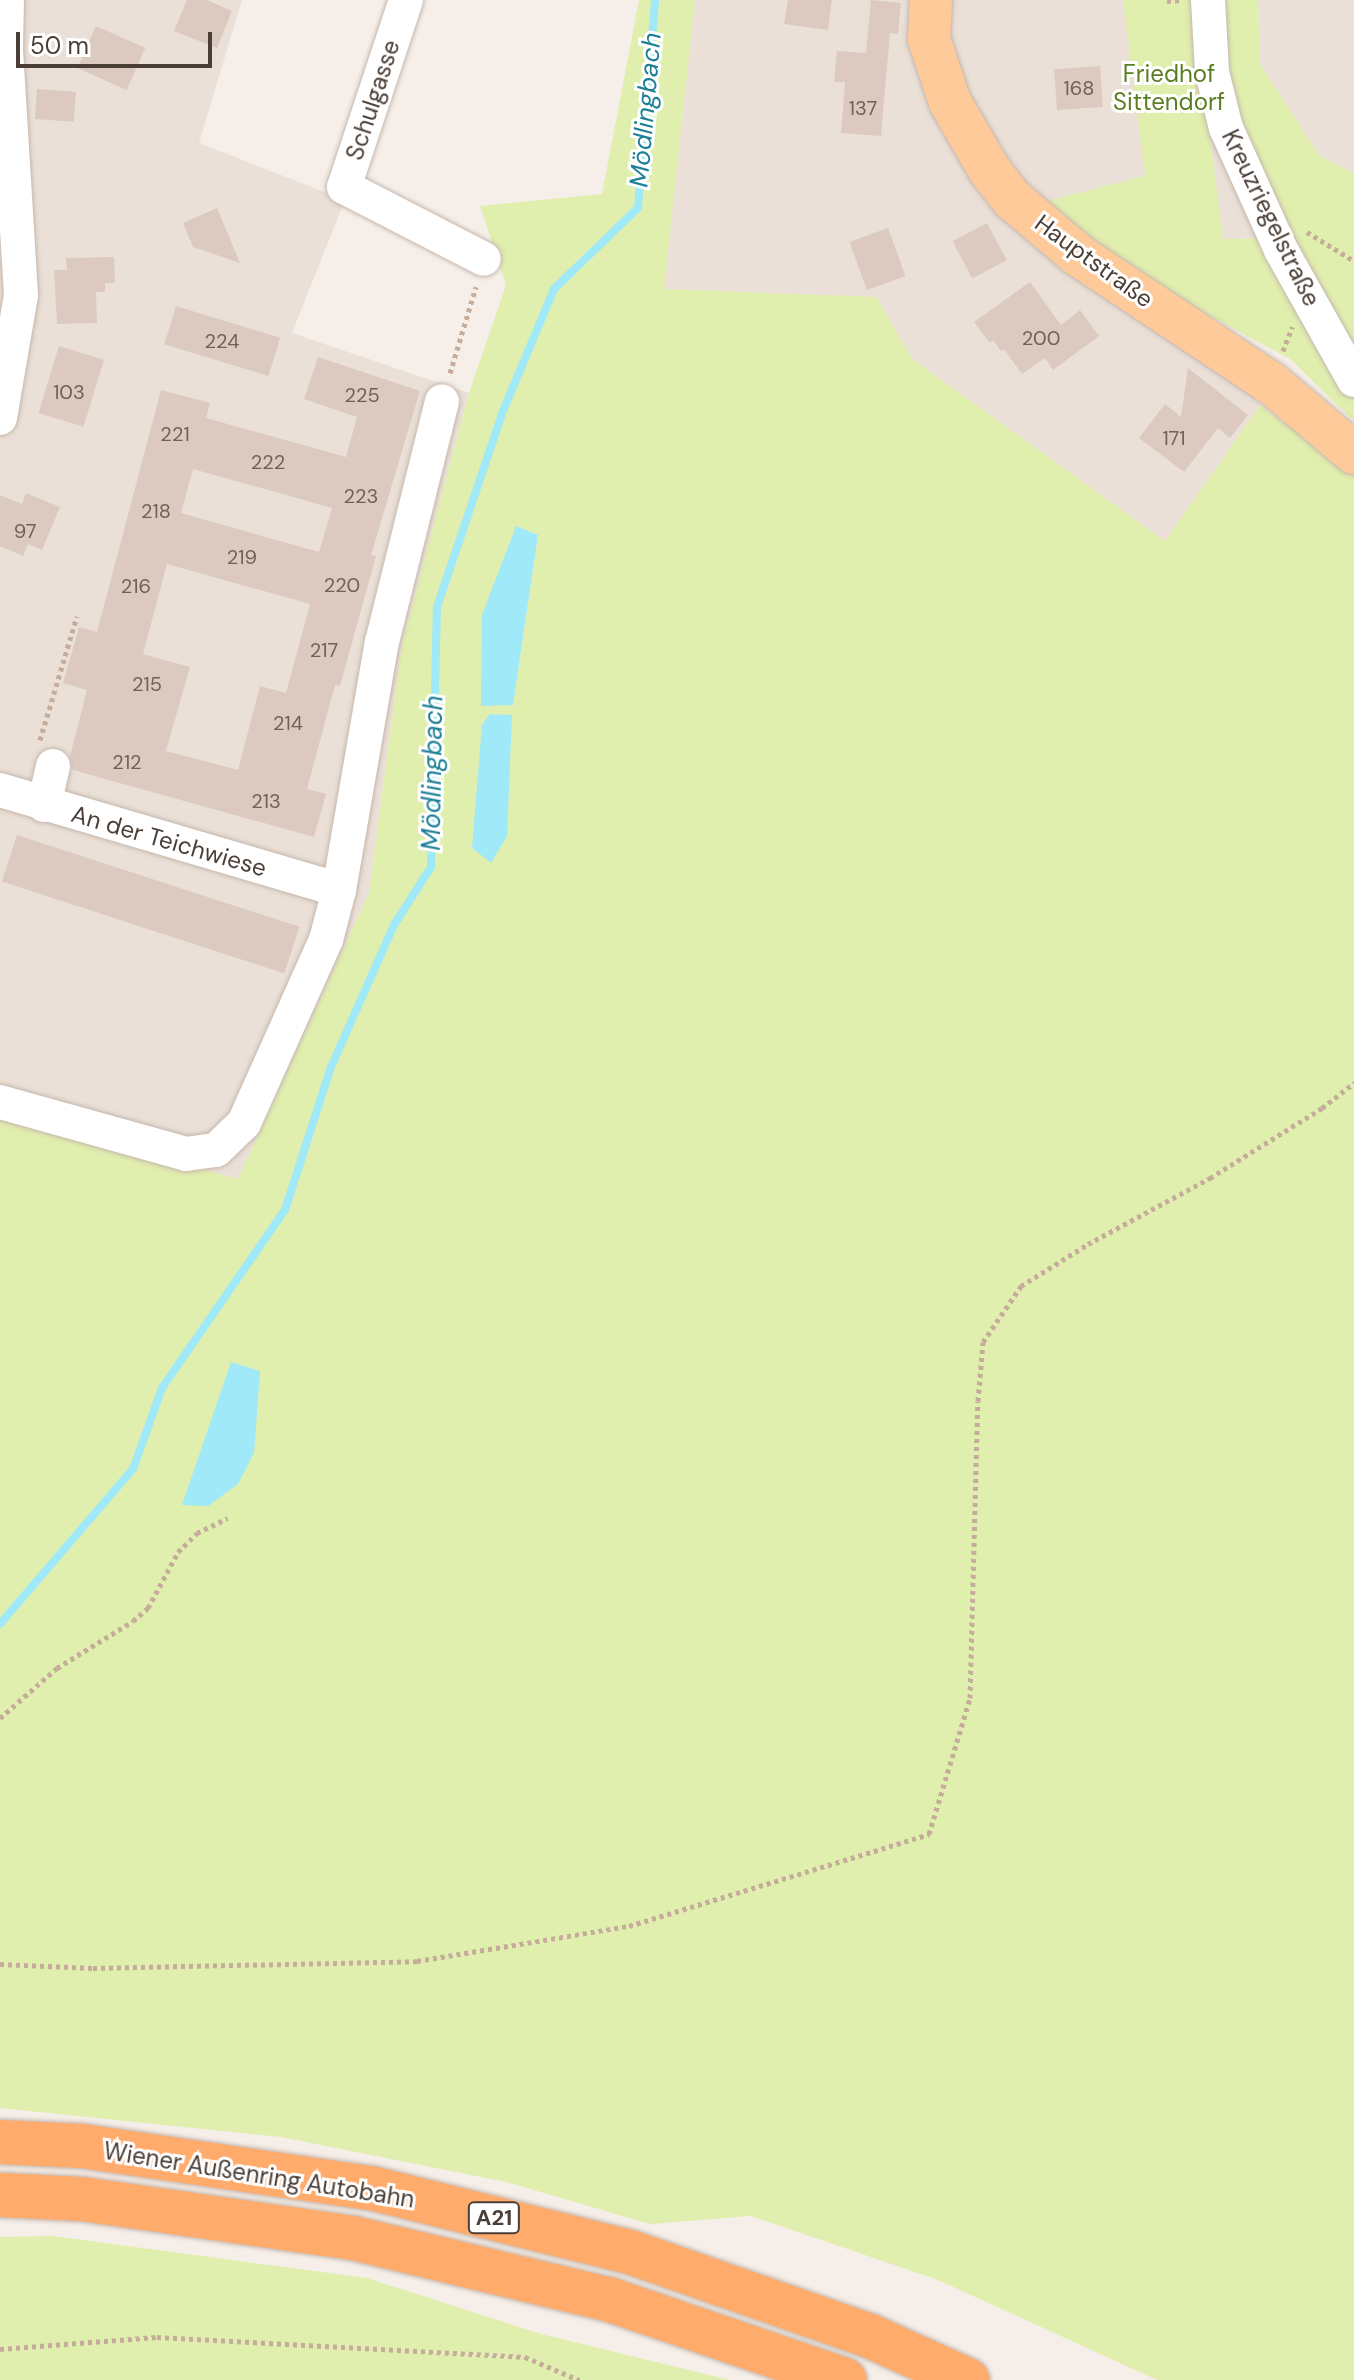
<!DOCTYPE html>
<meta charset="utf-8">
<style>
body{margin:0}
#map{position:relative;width:1354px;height:2380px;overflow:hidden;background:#f6efe9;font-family:"DM Sans",sans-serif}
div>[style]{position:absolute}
.residential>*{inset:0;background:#eae0d7}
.green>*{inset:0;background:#e0eeae}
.water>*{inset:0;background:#a0e9f8}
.stream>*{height:8px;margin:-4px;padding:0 4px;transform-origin:4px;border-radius:4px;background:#a0e9f8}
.building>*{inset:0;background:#dccac0;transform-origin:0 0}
.path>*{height:5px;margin-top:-2.5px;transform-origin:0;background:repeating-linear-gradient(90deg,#c6ac9a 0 4px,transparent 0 8px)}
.roads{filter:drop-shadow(0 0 2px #c6b7ad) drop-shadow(0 0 2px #c6b7ad)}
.minor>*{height:34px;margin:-17px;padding:0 17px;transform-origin:17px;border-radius:17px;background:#fff}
.major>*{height:42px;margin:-21px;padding:0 21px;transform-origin:21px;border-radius:21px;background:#ffca99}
.highway>*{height:44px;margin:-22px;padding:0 22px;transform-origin:22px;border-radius:22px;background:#ffab6b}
span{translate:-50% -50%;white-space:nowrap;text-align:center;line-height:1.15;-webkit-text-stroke:6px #fff;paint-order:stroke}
.number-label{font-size:20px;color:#6f6158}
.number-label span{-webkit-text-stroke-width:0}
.shield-label span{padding:2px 6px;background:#fff;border:2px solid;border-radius:6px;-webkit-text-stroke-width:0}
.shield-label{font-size:22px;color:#4b3e36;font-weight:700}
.park-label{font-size:24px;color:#5a7e22}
.street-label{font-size:24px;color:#4b3e36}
.water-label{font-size:26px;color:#1e8096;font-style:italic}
.scale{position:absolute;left:16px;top:32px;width:196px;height:36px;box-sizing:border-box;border:4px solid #4b3e36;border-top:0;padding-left:10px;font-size:24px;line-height:28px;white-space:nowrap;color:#4b3e36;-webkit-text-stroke:6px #fff;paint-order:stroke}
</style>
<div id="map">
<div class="residential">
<i style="clip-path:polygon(0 0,242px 0,199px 143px,345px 200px,292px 333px,469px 393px,402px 644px,369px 893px,238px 1180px,0 1114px)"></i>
<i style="clip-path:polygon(695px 0,1218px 0,1283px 238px,1223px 239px,1016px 209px,1242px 383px,1260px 405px,1165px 541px,912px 359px,876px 297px,664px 289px)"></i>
<i style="clip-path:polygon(1258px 0,1354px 0,1354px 174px,1319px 155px,1260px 64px)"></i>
</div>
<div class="green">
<i style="clip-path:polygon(evenodd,639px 0,695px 0,664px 289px,876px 297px,912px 359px,1165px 541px,1260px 405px,1354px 474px,1354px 2380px,1157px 2380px,938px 2280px,751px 2216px,650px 2224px,506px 2182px,281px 2137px,0 2108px,0 1114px,238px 1179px,369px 893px,402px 644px,469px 393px,506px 285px,480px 206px,602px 194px,639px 0,516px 526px,538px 535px,513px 705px,516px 526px)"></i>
<i style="clip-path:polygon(1123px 0,1193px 0,1223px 239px,1283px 238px,1230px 117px,1218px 0,1258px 0,1260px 64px,1319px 155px,1354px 174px,1354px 421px,1290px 359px,1122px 269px,1043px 202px,1145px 176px)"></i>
<i style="clip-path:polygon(53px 2236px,367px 2278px,541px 2334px,730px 2380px,0 2380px,0 2237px)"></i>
</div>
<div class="water">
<i style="clip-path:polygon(516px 526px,538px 535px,513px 705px,481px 706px,482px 615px)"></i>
<i style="clip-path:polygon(490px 714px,512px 715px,507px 836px,491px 863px,472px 848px,482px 725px)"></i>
<i style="clip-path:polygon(231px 1362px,260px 1371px,254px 1453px,238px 1484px,208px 1506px,182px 1505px)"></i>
</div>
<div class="stream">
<i style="left:0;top:1624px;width:204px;rotate:-49.4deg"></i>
<i style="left:133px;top:1469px;width:86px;rotate:-70.3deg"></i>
<i style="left:162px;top:1388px;width:216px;rotate:-55.4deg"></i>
<i style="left:285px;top:1210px;width:150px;rotate:-72.2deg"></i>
<i style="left:331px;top:1067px;width:155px;rotate:-66.1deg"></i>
<i style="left:394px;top:925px;width:69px;rotate:-57.5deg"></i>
<i style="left:431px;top:867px;width:260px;rotate:-88.7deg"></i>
<i style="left:437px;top:607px;width:207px;rotate:-71.4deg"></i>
<i style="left:503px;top:411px;width:132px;rotate:-67.3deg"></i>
<i style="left:554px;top:289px;width:117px;rotate:-44deg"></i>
<i style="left:638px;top:208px;width:209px;rotate:-85.3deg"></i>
</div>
<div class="building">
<i style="clip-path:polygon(187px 0,207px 0,232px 11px,217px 48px,174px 31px)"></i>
<i style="clip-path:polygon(788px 0,832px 0,828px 30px,784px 24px)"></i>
<i style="clip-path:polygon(871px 0,901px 3px,898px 34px,890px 33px,881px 136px,841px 133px,845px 82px,834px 82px,837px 51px,866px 53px)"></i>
<i style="left:96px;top:26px;width:54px;height:46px;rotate:24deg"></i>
<i style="left:1100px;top:66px;width:41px;height:46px;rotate:86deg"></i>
<i style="left:37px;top:89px;width:39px;height:30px;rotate:4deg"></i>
<i style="clip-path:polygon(217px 208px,240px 263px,193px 247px,183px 223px)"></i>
<i style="left:987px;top:223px;width:42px;height:39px;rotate:62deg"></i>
<i style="left:888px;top:228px;width:51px;height:41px;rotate:70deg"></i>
<i style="clip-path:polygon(114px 257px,115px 283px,105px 283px,105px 292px,96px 292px,97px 323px,57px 324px,54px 270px,67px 270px,66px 258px)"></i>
<i style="clip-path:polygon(1030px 282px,1061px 325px,1080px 310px,1099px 336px,1053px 370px,1045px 358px,1022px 374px,1004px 349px,1001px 351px,993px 340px,990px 343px,974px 322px)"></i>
<i style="left:176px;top:306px;width:109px;height:40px;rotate:17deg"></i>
<i style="left:59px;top:346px;width:47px;height:70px;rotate:17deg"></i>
<i style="clip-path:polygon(evenodd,318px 357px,420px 391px,371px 555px,376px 556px,340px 686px,335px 685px,307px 789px,326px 794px,314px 837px,73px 770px,70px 756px,87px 690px,63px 683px,79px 627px,97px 632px,161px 390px,210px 403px,206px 418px,346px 457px,357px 417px,304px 399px,318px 357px,193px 469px,332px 508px,319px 552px,181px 513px,193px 469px,318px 357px,167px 564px,310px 604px,286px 693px,260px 686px,238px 770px,166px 751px,190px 667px,143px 654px,167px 564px)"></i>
<i style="clip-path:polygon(1188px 368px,1248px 415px,1230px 438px,1218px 428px,1184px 472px,1139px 438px,1165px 404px,1181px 417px)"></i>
<i style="clip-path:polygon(26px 493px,60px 507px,42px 550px,28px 544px,23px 556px,0 546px,0 495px,22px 504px)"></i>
<i style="left:17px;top:835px;width:297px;height:49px;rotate:18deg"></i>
</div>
<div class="path">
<i style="left:1167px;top:1px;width:14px;rotate:-4deg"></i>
<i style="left:1307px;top:232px;width:55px;rotate:31.7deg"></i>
<i style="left:1283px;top:351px;width:26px;rotate:-69deg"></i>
<i style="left:450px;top:373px;width:90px;rotate:-73.2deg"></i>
<i style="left:40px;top:740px;width:129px;rotate:-73.4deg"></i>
<i style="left:0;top:1718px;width:76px;rotate:-41.3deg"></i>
<i style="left:57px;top:1668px;width:89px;rotate:-31.7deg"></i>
<i style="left:133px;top:1621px;width:20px;rotate:-41deg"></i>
<i style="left:148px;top:1608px;width:64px;rotate:-61.8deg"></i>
<i style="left:178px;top:1552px;width:27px;rotate:-45deg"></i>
<i style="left:197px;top:1533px;width:34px;rotate:-26deg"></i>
<i style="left:0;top:1964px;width:93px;rotate:2.5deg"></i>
<i style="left:93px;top:1968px;width:324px;rotate:-1.2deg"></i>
<i style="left:417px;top:1961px;width:215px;rotate:-9.4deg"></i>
<i style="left:629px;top:1926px;width:314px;rotate:-17deg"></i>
<i style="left:929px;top:1834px;width:142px;rotate:-73.2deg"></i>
<i style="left:970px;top:1698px;width:297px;rotate:-88.5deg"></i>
<i style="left:978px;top:1401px;width:59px;rotate:-85.2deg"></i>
<i style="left:983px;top:1342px;width:68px;rotate:-55.8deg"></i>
<i style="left:1021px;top:1286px;width:79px;rotate:-32.1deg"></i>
<i style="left:1088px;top:1244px;width:139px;rotate:-28.4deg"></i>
<i style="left:1210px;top:1178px;width:132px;rotate:-32deg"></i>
<i style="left:1322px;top:1108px;width:41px;rotate:-38deg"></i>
<i style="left:0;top:2349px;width:157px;rotate:-4.4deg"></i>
<i style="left:157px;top:2337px;width:369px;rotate:3.1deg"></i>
<i style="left:525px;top:2357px;width:59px;rotate:23.1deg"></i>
</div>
<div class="roads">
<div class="minor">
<i style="left:406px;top:0;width:197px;rotate:108.3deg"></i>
<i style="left:344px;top:187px;width:157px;rotate:27.2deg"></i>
<i style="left:1208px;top:0;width:72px;rotate:86.8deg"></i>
<i style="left:1212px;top:72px;width:58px;rotate:76deg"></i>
<i style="left:1226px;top:128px;width:134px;rotate:65.7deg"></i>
<i style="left:1281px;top:250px;width:149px;rotate:60.7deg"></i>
<i style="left:0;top:418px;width:125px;rotate:-80.3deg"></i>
<i style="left:21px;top:295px;width:245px;rotate:-93.5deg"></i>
<i style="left:6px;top:50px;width:50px;rotate:-88.9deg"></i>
<i style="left:0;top:790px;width:353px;rotate:16.4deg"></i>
<i style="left:44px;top:805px;width:40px;rotate:-77deg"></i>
<i style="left:0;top:1102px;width:193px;rotate:15.6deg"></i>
<i style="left:186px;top:1154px;width:30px;rotate:-8deg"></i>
<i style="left:216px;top:1150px;width:39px;rotate:-44deg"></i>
<i style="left:244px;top:1123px;width:201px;rotate:-65.9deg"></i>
<i style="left:326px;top:940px;width:52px;rotate:-75.4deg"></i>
<i style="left:339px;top:890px;width:252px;rotate:-80.2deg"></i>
<i style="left:382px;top:642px;width:248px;rotate:-76deg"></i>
</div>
<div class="major">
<i style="left:931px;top:0;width:39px;rotate:93deg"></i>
<i style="left:929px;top:39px;width:66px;rotate:71.6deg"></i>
<i style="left:950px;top:102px;width:80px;rotate:59.9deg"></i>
<i style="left:990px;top:171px;width:36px;rotate:52deg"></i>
<i style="left:1012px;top:199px;width:87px;rotate:40.3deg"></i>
<i style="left:1078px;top:255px;width:232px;rotate:33.6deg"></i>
<i style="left:1271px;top:383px;width:109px;rotate:40.1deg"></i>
</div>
<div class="highway">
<i style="left:0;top:2142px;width:82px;rotate:2.8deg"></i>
<i style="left:82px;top:2146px;width:292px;rotate:8.3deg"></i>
<i style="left:371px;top:2188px;width:267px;rotate:13.9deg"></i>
<i style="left:630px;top:2252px;width:254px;rotate:19.3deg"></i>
<i style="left:870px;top:2336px;width:107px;rotate:24.4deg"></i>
<i style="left:0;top:2195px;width:82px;rotate:2.8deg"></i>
<i style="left:82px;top:2199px;width:274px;rotate:8.2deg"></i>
<i style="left:353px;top:2238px;width:262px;rotate:13.5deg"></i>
<i style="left:608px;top:2299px;width:250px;rotate:18.9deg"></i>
</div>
</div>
<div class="number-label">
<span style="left:1079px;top:88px">168</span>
<span style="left:863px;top:108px">137</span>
<span style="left:1041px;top:338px">200</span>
<span style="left:222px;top:341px">224</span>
<span style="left:69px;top:392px">103</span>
<span style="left:362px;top:395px">225</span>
<span style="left:175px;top:434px">221</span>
<span style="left:1174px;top:438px">171</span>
<span style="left:268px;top:462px">222</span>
<span style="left:361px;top:496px">223</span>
<span style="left:156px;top:511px">218</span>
<span style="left:25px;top:531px">97</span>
<span style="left:242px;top:557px">219</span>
<span style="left:342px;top:585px">220</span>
<span style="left:136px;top:586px">216</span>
<span style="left:324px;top:650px">217</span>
<span style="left:147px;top:684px">215</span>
<span style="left:288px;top:723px">214</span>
<span style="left:127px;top:762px">212</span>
<span style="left:266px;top:801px">213</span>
</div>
<div class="shield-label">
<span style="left:494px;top:2218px">A21</span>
</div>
<div class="park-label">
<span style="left:1169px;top:88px">Friedhof<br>Sittendorf</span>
</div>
<div class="street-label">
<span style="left:373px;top:100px;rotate:-72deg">Schulgasse</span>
<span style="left:1271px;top:218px;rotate:64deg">Kreuzriegelstraße</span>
<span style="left:1094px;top:261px;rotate:36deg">Hauptstraße</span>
<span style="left:169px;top:841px;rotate:16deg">An der Teichwiese</span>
<span style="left:259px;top:2175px;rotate:9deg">Wiener Außenring Autobahn</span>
</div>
<div class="water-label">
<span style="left:646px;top:110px;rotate:-85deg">Mödlingbach</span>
<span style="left:433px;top:773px;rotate:-89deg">Mödlingbach</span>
</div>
<div class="scale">50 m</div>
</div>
